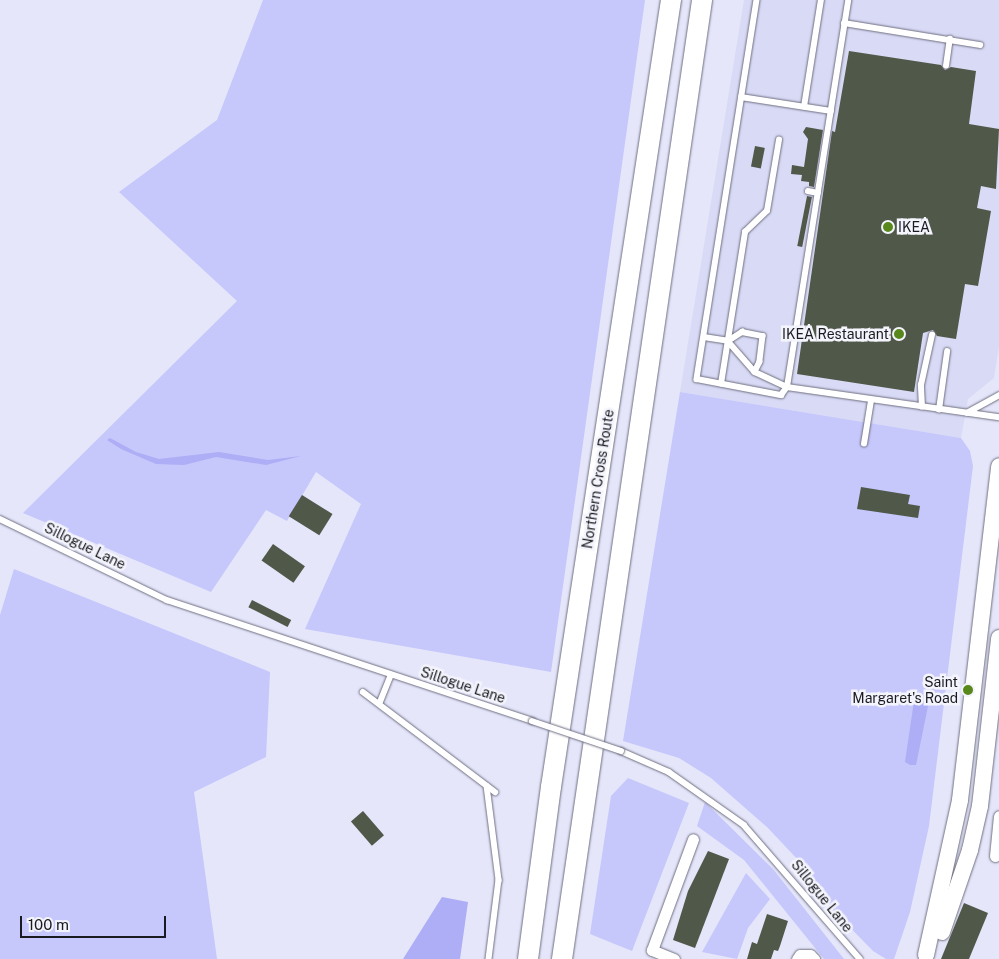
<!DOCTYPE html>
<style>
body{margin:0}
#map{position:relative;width:999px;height:959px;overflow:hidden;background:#e5e6fa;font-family:"Public Sans",sans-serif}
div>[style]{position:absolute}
.built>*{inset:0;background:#d9daf5}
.green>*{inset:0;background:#c6c7fb}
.water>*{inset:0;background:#adaef5}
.building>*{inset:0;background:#505849;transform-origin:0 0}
.roads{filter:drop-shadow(0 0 1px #6e6f80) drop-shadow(0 0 1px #6e6f80)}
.service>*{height:5.5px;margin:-2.75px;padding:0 2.75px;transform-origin:2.75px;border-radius:2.75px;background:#fff}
.minor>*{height:11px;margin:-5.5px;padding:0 5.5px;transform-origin:5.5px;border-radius:5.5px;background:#fff}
.secondary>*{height:16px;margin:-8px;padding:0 8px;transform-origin:8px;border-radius:8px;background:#fff}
.motorway>*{height:20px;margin:-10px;padding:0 10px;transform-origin:10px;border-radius:10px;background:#fff}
.bridges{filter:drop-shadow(0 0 1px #6e6f80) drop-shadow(0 0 1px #6e6f80)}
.service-bridge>*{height:5.5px;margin:-2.75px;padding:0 2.75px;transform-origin:2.75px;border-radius:2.75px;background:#fff}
.dots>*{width:14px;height:14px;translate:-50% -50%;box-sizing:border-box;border:2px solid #f4f4fc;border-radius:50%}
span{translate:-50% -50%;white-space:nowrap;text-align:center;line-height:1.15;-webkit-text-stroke:5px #f4f4fc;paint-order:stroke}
.poi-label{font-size:14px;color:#1a1a21}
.left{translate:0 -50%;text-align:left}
.right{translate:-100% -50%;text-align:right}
.street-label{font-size:14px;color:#1a1a21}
.scale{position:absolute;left:20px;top:916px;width:146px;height:22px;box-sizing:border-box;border:2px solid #1a1a21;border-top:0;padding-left:6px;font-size:15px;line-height:18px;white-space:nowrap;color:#1a1a21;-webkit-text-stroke:4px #f4f4fc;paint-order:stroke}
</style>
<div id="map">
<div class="built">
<i style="clip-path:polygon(744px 0,999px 0,999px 346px,994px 378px,968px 399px,961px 438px,680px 392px)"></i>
</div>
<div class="green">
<i style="clip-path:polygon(263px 0,645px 0,551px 672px,305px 629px,361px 504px,316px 472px,287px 521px,266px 510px,211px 592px,23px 513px,237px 301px,119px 192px,217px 120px)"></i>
<i style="clip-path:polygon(680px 392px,961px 438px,970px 451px,973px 466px,929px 826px,910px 912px,894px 959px,886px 959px,873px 951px,833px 910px,801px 863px,767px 827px,711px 778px,679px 758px,623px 741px)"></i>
<i style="clip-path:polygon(14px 569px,270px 672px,266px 757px,194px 792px,217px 959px,0 959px,0 615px)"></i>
<i style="clip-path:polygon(628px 778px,689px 803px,632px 951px,590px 934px,611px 796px)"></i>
<i style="clip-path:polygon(705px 802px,773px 869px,844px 959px,824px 959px,744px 860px,697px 826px)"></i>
<i style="clip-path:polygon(746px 873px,770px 899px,748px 928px,737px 959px,702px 952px)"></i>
</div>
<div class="water">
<i style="clip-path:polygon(110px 438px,136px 452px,159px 459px,219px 452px,268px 460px,301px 456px,266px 465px,216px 457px,184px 465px,156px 464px,121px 449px,107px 440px)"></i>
<i style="clip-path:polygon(914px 701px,929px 701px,916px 765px,910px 765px,905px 762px)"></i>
<i style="clip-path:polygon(442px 897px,468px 902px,460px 959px,403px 959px)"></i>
</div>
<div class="building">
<i style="clip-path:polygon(849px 51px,941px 65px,945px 70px,951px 67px,976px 71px,969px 124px,999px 129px,996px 189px,981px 186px,977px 208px,991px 211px,978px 286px,965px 284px,956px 339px,937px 336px,933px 330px,923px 333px,914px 392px,797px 374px,832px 131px,835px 132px)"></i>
<i style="clip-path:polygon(806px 127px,823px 130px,814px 187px,809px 186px,809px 182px,801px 181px,802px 175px,791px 174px,792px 165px,804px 167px,808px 139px,803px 132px)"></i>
<i style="left:755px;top:146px;width:10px;height:21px;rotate:11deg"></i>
<i style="left:807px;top:196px;width:5px;height:51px;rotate:11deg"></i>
<i style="clip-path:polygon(861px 487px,910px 495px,908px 504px,920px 506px,918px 518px,857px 509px)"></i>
<i style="left:302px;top:495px;width:36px;height:25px;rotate:32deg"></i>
<i style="left:273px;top:544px;width:39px;height:20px;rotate:35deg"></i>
<i style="left:252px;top:600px;width:44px;height:8px;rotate:27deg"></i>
<i style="left:363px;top:811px;width:32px;height:16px;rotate:49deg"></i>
<i style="clip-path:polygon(708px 851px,729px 859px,695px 948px,673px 940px,688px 891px)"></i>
<i style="clip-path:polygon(964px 903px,988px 913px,969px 959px,941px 959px)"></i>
<i style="clip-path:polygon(767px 914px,788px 921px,780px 946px,778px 951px,774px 950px,771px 959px,747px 959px,752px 942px,757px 944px)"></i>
</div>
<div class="roads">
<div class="service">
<i style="left:757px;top:0;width:384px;rotate:99deg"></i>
<i style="left:697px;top:379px;width:86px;rotate:10.8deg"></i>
<i style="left:781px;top:395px;width:10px;rotate:-53deg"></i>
<i style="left:787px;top:387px;width:214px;rotate:8.1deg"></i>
<i style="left:844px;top:23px;width:138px;rotate:9.2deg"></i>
<i style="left:946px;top:66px;width:27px;rotate:-82deg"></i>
<i style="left:741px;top:97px;width:91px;rotate:8.8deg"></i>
<i style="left:804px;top:107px;width:108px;rotate:-81deg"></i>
<i style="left:808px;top:191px;width:10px;rotate:11deg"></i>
<i style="left:704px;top:337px;width:24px;rotate:9deg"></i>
<i style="left:728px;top:341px;width:41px;rotate:48.9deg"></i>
<i style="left:755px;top:372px;width:35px;rotate:25deg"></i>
<i style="left:787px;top:387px;width:392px;rotate:-81deg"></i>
<i style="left:728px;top:341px;width:17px;rotate:-33deg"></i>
<i style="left:742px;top:332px;width:21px;rotate:11deg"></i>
<i style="left:763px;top:336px;width:26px;rotate:97deg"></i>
<i style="left:760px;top:362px;width:11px;rotate:117deg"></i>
<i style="left:721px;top:384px;width:154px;rotate:-81deg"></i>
<i style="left:745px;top:232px;width:30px;rotate:-44deg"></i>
<i style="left:767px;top:211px;width:72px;rotate:-80.4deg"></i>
<i style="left:922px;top:407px;width:22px;rotate:-93deg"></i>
<i style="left:921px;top:385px;width:51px;rotate:-77.6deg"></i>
<i style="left:939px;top:410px;width:59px;rotate:-82.1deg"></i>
<i style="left:967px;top:413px;width:37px;rotate:-29deg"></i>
<i style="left:864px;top:444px;width:44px;rotate:-80.8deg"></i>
<i style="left:0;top:519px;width:186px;rotate:25.9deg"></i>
<i style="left:167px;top:600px;width:385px;rotate:18.3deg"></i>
<i style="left:363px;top:692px;width:166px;rotate:37.1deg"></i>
<i style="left:380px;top:702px;width:29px;rotate:-68deg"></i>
<i style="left:621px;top:751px;width:52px;rotate:23.6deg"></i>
<i style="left:669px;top:772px;width:92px;rotate:35.2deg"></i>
<i style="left:744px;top:825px;width:177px;rotate:49.1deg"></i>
<i style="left:487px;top:786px;width:95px;rotate:82.7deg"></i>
<i style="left:499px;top:880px;width:80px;rotate:97.2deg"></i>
</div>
<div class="minor">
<i style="left:995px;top:856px;width:40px;rotate:-84.3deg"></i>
<i style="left:674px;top:959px;width:24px;rotate:-158deg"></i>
<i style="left:652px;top:950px;width:118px;rotate:-69.7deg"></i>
<i style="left:797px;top:959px;width:5px;rotate:-53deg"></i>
<i style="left:800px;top:955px;width:10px"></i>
<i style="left:810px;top:955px;width:6px;rotate:45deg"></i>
</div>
<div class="secondary">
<i style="left:942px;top:932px;width:87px;rotate:-71.1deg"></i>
<i style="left:970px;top:850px;width:45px;rotate:-77.2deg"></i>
<i style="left:980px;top:806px;width:169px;rotate:-83.5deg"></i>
<i style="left:926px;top:955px;width:159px;rotate:-77.6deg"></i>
<i style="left:960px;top:800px;width:336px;rotate:-83.3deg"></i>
</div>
<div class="motorway">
<i style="left:528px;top:959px;width:174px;rotate:-82.4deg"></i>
<i style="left:551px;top:787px;width:796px;rotate:-81.33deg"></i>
<i style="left:562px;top:959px;width:969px;rotate:-81.69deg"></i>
</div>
</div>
<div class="bridges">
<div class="service-bridge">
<i style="left:532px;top:721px;width:94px;rotate:18.6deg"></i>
</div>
</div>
<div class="dots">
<i style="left:888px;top:227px;background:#58881b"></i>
<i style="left:899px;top:334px;background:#58881b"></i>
<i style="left:968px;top:690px;background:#58881b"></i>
</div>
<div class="poi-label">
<span class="left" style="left:898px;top:227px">IKEA</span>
<span class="right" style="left:889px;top:334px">IKEA Restaurant</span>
<span class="right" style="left:958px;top:690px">Saint<br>Margaret's Road</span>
</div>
<div class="street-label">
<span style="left:598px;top:479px;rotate:-81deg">Northern Cross Route</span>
<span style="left:85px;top:546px;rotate:26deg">Sillogue Lane</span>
<span style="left:463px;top:685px;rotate:18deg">Sillogue Lane</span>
<span style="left:822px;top:896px;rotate:51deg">Sillogue Lane</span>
</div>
<div class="scale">100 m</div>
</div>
